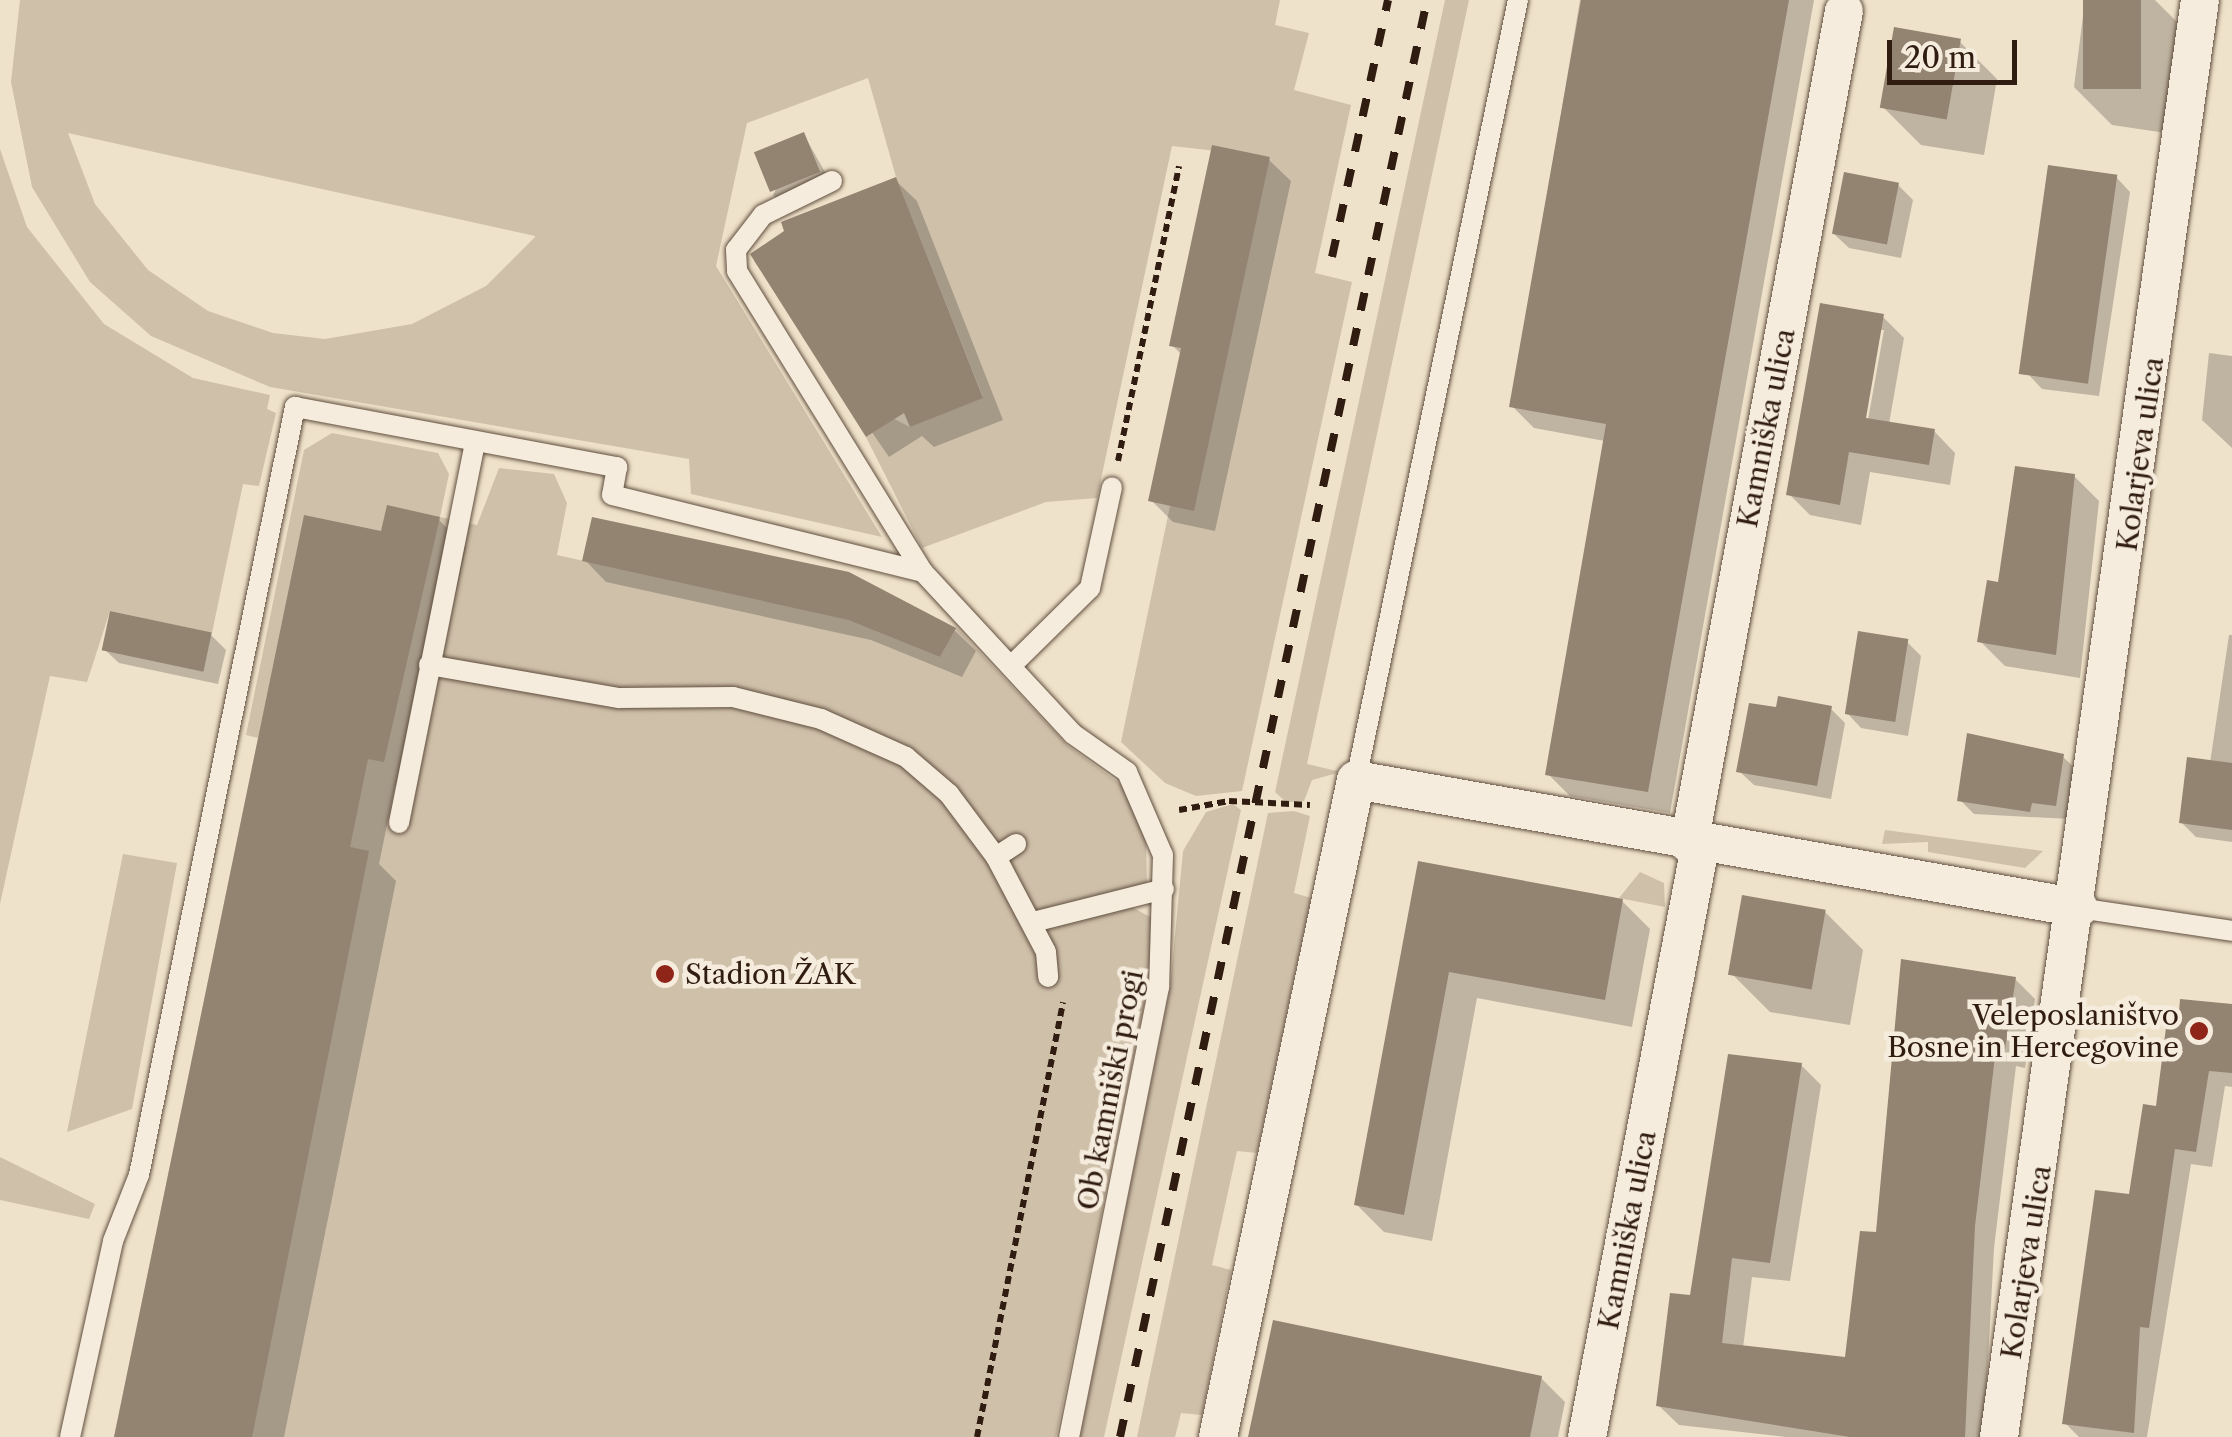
<!DOCTYPE html>
<meta charset="utf-8">
<style>
body{margin:0}
#map{position:relative;width:2232px;height:1437px;overflow:hidden;background:#efe2ca;font-family:"Libre Caslon Text",serif}
div>[style]{position:absolute}
.green>*{inset:0;background:#cfc0aa}
.shadow>*{inset:0;background:#0003}
.building>*{inset:0;background:#938371;transform-origin:0 0}
.path>*{height:6px;margin-top:-3px;transform-origin:0;background:repeating-linear-gradient(90deg,#301c10 0 8px,transparent 0 13px)}
.roads{filter:drop-shadow(0 0 2px #604e3e) drop-shadow(0 0 2px #604e3e)}
.lane>*{height:20px;margin:-10px;padding:0 10px;transform-origin:10px;border-radius:10px;background:#f5ecdd}
.street>*{height:38px;margin:-19px;padding:0 19px;transform-origin:19px;border-radius:19px;background:#f5ecdd}
.rail>*{height:8px;margin-top:-4px;transform-origin:0;background:repeating-linear-gradient(90deg,#301c10 0 18px,transparent 0 36px)}
.dots>*{width:28px;height:28px;translate:-50% -50%;box-sizing:border-box;border:5px solid #f5ecdd;border-radius:50%}
span{translate:-50% -50%;white-space:nowrap;text-align:center;line-height:1.15;-webkit-text-stroke:9px #f5ecdd;paint-order:stroke}
.street-label{font-size:28px;color:#301c10}
.poi-label{font-size:28px;color:#301c10}
.left{translate:0 -50%;text-align:left}
.right{translate:-100% -50%;text-align:right}
.scale{position:absolute;left:1887px;top:40px;width:130px;height:45px;box-sizing:border-box;border:5px solid #301c10;border-top:0;padding-left:12px;font-size:30px;line-height:35px;white-space:nowrap;color:#301c10;-webkit-text-stroke:8px #f5ecdd;paint-order:stroke}
</style>
<div id="map">
<div class="green">
<i style="clip-path:polygon(evenodd,20px 0,1280px 0,1275px 25px,1309px 33px,1294px 90px,1351px 105px,1315px 273px,1352px 282px,1242px 791px,1196px 796px,1165px 783px,1121px 742px,1170px 506px,1270px 157px,1172px 146px,1097px 498px,1046px 502px,922px 548px,866px 437px,894px 419px,910px 427px,983px 397px,896px 177px,868px 78px,747px 123px,716px 266px,882px 537px,691px 494px,689px 459px,270px 387px,151px 336px,90px 282px,32px 187px,11px 82px,20px 0,68px 133px,535px 236px,535px 237px,486px 286px,412px 324px,325px 339px,273px 333px,208px 311px,148px 270px,95px 204px,68px 133px)"></i>
<i style="clip-path:polygon(1445px 0,1469px 0,1307px 764px,1341px 772px,1312px 780px,1304px 801px,1286px 802px,1275px 792px)"></i>
<i style="clip-path:polygon(0 149px,27px 227px,104px 324px,193px 378px,270px 395px,267px 409px,276px 413px,259px 486px,243px 484px,212px 633px,110px 611px,87px 682px,50px 676px,0 904px)"></i>
<i style="clip-path:polygon(332px 433px,438px 453px,449px 474px,440px 517px,477px 525px,499px 468px,554px 474px,567px 503px,557px 555px,848px 620px,940px 657px,956px 627px,1067px 745px,1126px 788px,1146px 838px,1147px 883px,1130px 887px,1130px 906px,1154px 919px,1151px 971px,1056px 1437px,114px 1437px,258px 738px,246px 735px,304px 450px)"></i>
<i style="clip-path:polygon(1233px 804px,1241px 810px,1104px 1437px,1080px 1437px,1170px 988px,1183px 851px,1206px 812px)"></i>
<i style="clip-path:polygon(1294px 811px,1310px 816px,1294px 893px,1311px 898px,1257px 1153px,1237px 1151px,1212px 1265px,1231px 1270px,1202px 1415px,1181px 1413px,1175px 1437px,1137px 1437px,1268px 813px)"></i>
<i style="clip-path:polygon(1885px 830px,2043px 851px,2025px 868px,1928px 852px,1928px 842px,1882px 844px)"></i>
<i style="clip-path:polygon(123px 854px,177px 863px,132px 1109px,67px 1132px)"></i>
<i style="clip-path:polygon(1640px 872px,1664px 883px,1665px 907px,1619px 898px)"></i>
<i style="clip-path:polygon(0 1157px,95px 1204px,89px 1219px,0 1200px)"></i>
</div>
<div class="shadow">
<i style="clip-path:polygon(1580px 0,1814px 0,1670px 813px,1570px 796px,1548px 774px,1605px 441px,1534px 428px,1512px 406px)"></i>
<i style="clip-path:polygon(2085px 0,2155px 0,2180px 25px,2166px 133px,2112px 125px,2074px 87px)"></i>
<i style="clip-path:polygon(1959px 41px,1997px 79px,1984px 155px,1921px 145px,1883px 107px)"></i>
<i style="clip-path:polygon(804px 135px,833px 186px,787px 209px,773px 195px)"></i>
<i style="clip-path:polygon(1269px 160px,1291px 181px,1215px 531px,1173px 522px,1151px 500px,1182px 355px,1172px 345px)"></i>
<i style="clip-path:polygon(2116px 177px,2130px 192px,2099px 396px,2042px 389px,2028px 374px)"></i>
<i style="clip-path:polygon(895px 180px,917px 201px,1003px 420px,934px 447px,922px 436px,889px 457px,754px 261px,787px 232px)"></i>
<i style="clip-path:polygon(1898px 185px,1913px 200px,1901px 258px,1849px 248px,1834px 234px)"></i>
<i style="clip-path:polygon(evenodd,1883px 317px,1904px 338px,1889px 424px,1934px 431px,1955px 453px,1950px 485px,1870px 472px,1861px 525px,1810px 515px,1789px 494px,1883px 317px,1879px 330px,1884px 330px,1866px 431px,1861px 430px,1879px 330px)"></i>
<i style="clip-path:polygon(2209px 353px,2232px 356px,2232px 448px,2202px 420px)"></i>
<i style="clip-path:polygon(2074px 476px,2099px 501px,2080px 678px,2005px 666px,1980px 641px,2000px 585px)"></i>
<i style="clip-path:polygon(438px 519px,466px 547px,412px 788px,395px 786px,379px 864px,396px 881px,284px 1437px,116px 1437px,383px 534px)"></i>
<i style="clip-path:polygon(585px 560px,954px 630px,976px 651px,962px 677px,871px 640px,606px 582px)"></i>
<i style="clip-path:polygon(211px 635px,226px 650px,218px 684px,119px 663px,104px 649px)"></i>
<i style="clip-path:polygon(2229px 635px,2232px 635px,2232px 842px,2196px 837px,2181px 822px,2210px 763px)"></i>
<i style="clip-path:polygon(1907px 642px,1921px 656px,1908px 736px,1861px 728px,1847px 713px)"></i>
<i style="clip-path:polygon(1831px 709px,1845px 723px,1831px 799px,1754px 785px,1739px 771px,1778px 710px)"></i>
<i style="clip-path:polygon(2063px 757px,2078px 771px,2070px 819px,1974px 814px,1960px 800px)"></i>
<i style="clip-path:polygon(1420px 864px,1622px 901px,1650px 929px,1632px 1027px,1477px 998px,1432px 1241px,1384px 1232px,1356px 1204px)"></i>
<i style="clip-path:polygon(1825px 912px,1863px 950px,1850px 1025px,1770px 1012px,1732px 974px)"></i>
<i style="clip-path:polygon(2015px 979px,2035px 999px,2025px 1068px,2016px 1066px,1994px 1248px,1984px 1437px,1786px 1437px,1679px 1425px,1658px 1405px,1692px 1298px,1801px 1065px,1821px 1085px,1790px 1281px,1752px 1277px,1743px 1348px,1847px 1360px,1878px 1235px)"></i>
<i style="clip-path:polygon(2232px 1007px,2232px 1087px,2225px 1086px,2212px 1167px,2191px 1164px,2147px 1437px,2079px 1437px,2065px 1423px,2159px 1109px)"></i>
<i style="clip-path:polygon(1541px 1378px,1565px 1402px,1558px 1437px,1251px 1437px)"></i>
</div>
<div class="building">
<i style="clip-path:polygon(1581px 0,1789px 0,1648px 792px,1545px 775px,1606px 424px,1509px 407px)"></i>
<i style="left:2083px;top:0;width:58px;height:89px"></i>
<i style="left:1894px;top:27px;width:68px;height:82px;rotate:10deg"></i>
<i style="left:804px;top:132px;width:43px;height:54px;rotate:68deg"></i>
<i style="clip-path:polygon(1212px 145px,1270px 157px,1194px 511px,1148px 501px,1181px 348px,1169px 346px)"></i>
<i style="left:2048px;top:165px;width:70px;height:211px;rotate:8deg"></i>
<i style="left:1844px;top:172px;width:56px;height:63px;rotate:11deg"></i>
<i style="clip-path:polygon(896px 177px,983px 398px,910px 427px,904px 413px,866px 437px,750px 254px,784px 231px,781px 222px)"></i>
<i style="clip-path:polygon(1820px 303px,1884px 314px,1866px 418px,1935px 429px,1929px 465px,1849px 452px,1840px 505px,1786px 495px)"></i>
<i style="clip-path:polygon(2015px 466px,2075px 474px,2056px 655px,1977px 642px,1987px 580px,1998px 582px)"></i>
<i style="clip-path:polygon(387px 505px,440px 517px,384px 762px,368px 759px,350px 847px,369px 851px,252px 1437px,114px 1437px,304px 515px,381px 531px)"></i>
<i style="clip-path:polygon(592px 517px,849px 572px,956px 628px,940px 657px,848px 620px,582px 561px)"></i>
<i style="left:110px;top:611px;width:104px;height:40px;rotate:12deg"></i>
<i style="left:1858px;top:631px;width:51px;height:84px;rotate:9deg"></i>
<i style="clip-path:polygon(1778px 696px,1832px 706px,1817px 786px,1736px 772px,1749px 703px,1776px 707px)"></i>
<i style="clip-path:polygon(1967px 733px,2064px 754px,2056px 806px,2032px 803px,2030px 812px,1957px 801px)"></i>
<i style="clip-path:polygon(2187px 757px,2232px 763px,2232px 830px,2179px 823px)"></i>
<i style="clip-path:polygon(1418px 861px,1623px 899px,1605px 1000px,1449px 972px,1404px 1215px,1354px 1205px)"></i>
<i style="left:1742px;top:895px;width:85px;height:81px;rotate:10deg"></i>
<i style="clip-path:polygon(1901px 959px,2016px 977px,2005px 1049px,1996px 1048px,1975px 1226px,1965px 1437px,1850px 1437px,1656px 1406px,1670px 1293px,1690px 1295px,1728px 1054px,1802px 1063px,1770px 1263px,1732px 1258px,1722px 1343px,1845px 1357px,1860px 1231px,1876px 1232px)"></i>
<i style="clip-path:polygon(2180px 999px,2232px 1004px,2232px 1073px,2209px 1071px,2196px 1152px,2175px 1149px,2149px 1328px,2140px 1327px,2134px 1433px,2062px 1424px,2095px 1190px,2129px 1194px,2143px 1104px,2156px 1106px,2168px 1012px,2179px 1012px)"></i>
<i style="clip-path:polygon(1273px 1320px,1542px 1376px,1530px 1437px,1248px 1437px)"></i>
</div>
<div class="path">
<i style="left:1118px;top:461px;width:301px;rotate:-78.3deg"></i>
<i style="left:1179px;top:810px;width:51px;rotate:-10.2deg"></i>
<i style="left:1229px;top:801px;width:81px;rotate:2.8deg"></i>
<i style="left:977px;top:1437px;width:443px;rotate:-78.8deg"></i>
</div>
<div class="roads">
<div class="lane">
<i style="left:832px;top:181px;width:77px;rotate:153.8deg"></i>
<i style="left:763px;top:215px;width:44px;rotate:127.6deg"></i>
<i style="left:736px;top:250px;width:21px;rotate:87deg"></i>
<i style="left:737px;top:271px;width:354px;rotate:58.3deg"></i>
<i style="left:923px;top:572px;width:221px;rotate:47.2deg"></i>
<i style="left:1073px;top:734px;width:66px;rotate:35.1deg"></i>
<i style="left:1127px;top:772px;width:90px;rotate:66.6deg"></i>
<i style="left:1163px;top:855px;width:132px;rotate:91.7deg"></i>
<i style="left:1159px;top:987px;width:459px;rotate:101.3deg"></i>
<i style="left:429px;top:665px;width:193px;rotate:9.9deg"></i>
<i style="left:619px;top:698px;width:114px;rotate:-0.5deg"></i>
<i style="left:733px;top:697px;width:91px;rotate:14deg"></i>
<i style="left:821px;top:719px;width:93px;rotate:24.1deg"></i>
<i style="left:906px;top:757px;width:57px;rotate:40.7deg"></i>
<i style="left:949px;top:794px;width:79px;rotate:53.3deg"></i>
<i style="left:996px;top:857px;width:107px;rotate:62.2deg"></i>
<i style="left:1046px;top:952px;width:25px;rotate:85deg"></i>
<i style="left:1011px;top:666px;width:111px;rotate:-44.6deg"></i>
<i style="left:1090px;top:588px;width:103px;rotate:-77.7deg"></i>
<i style="left:1356px;top:780px;width:797px;rotate:-78.27deg"></i>
<i style="left:399px;top:823px;width:389px;rotate:-78.7deg"></i>
<i style="left:996px;top:857px;width:24px;rotate:-33deg"></i>
<i style="left:2079px;top:908px;width:155px;rotate:8.5deg"></i>
<i style="left:1033px;top:922px;width:135px;rotate:-14.1deg"></i>
<i style="left:70px;top:1437px;width:201px;rotate:-77.6deg"></i>
<i style="left:113px;top:1241px;width:71px;rotate:-68.5deg"></i>
<i style="left:139px;top:1175px;width:784px;rotate:-78.52deg"></i>
<i style="left:295px;top:407px;width:328px;rotate:10.6deg"></i>
<i style="left:617px;top:467px;width:28px;rotate:100deg"></i>
<i style="left:612px;top:495px;width:320px;rotate:13.9deg"></i>
</div>
<div class="street">
<i style="left:1689px;top:844px;width:847px;rotate:-79.46deg"></i>
<i style="left:1218px;top:1437px;width:671px;rotate:-78.14deg"></i>
<i style="left:1356px;top:780px;width:734px;rotate:10.04deg"></i>
<i style="left:1587px;top:1437px;width:601px;rotate:-79.16deg"></i>
<i style="left:1999px;top:1437px;width:1451px;rotate:-82.04deg"></i>
</div>
</div>
<div class="rail">
<i style="left:1332px;top:257px;width:263px;rotate:-77.7deg"></i>
<i style="left:1120px;top:1437px;width:1469px;rotate:-77.94deg"></i>
</div>
<div class="dots">
<i style="left:665px;top:974px;background:#8f2418"></i>
<i style="left:2199px;top:1031px;background:#8f2418"></i>
</div>
<div class="street-label">
<span style="left:1766px;top:428px;rotate:-79deg">Kamniška ulica</span>
<span style="left:2140px;top:454px;rotate:-82deg">Kolarjeva ulica</span>
<span style="left:1110px;top:1090px;rotate:-79deg">Ob kamniški progi</span>
<span style="left:1627px;top:1230px;rotate:-79deg">Kamniška ulica</span>
<span style="left:2026px;top:1262px;rotate:-81deg">Kolarjeva ulica</span>
</div>
<div class="poi-label">
<span class="left" style="left:685px;top:974px">Stadion ŽAK</span>
<span class="right" style="left:2179px;top:1031px">Veleposlaništvo<br>Bosne in Hercegovine</span>
</div>
<div class="scale">20 m</div>
</div>
